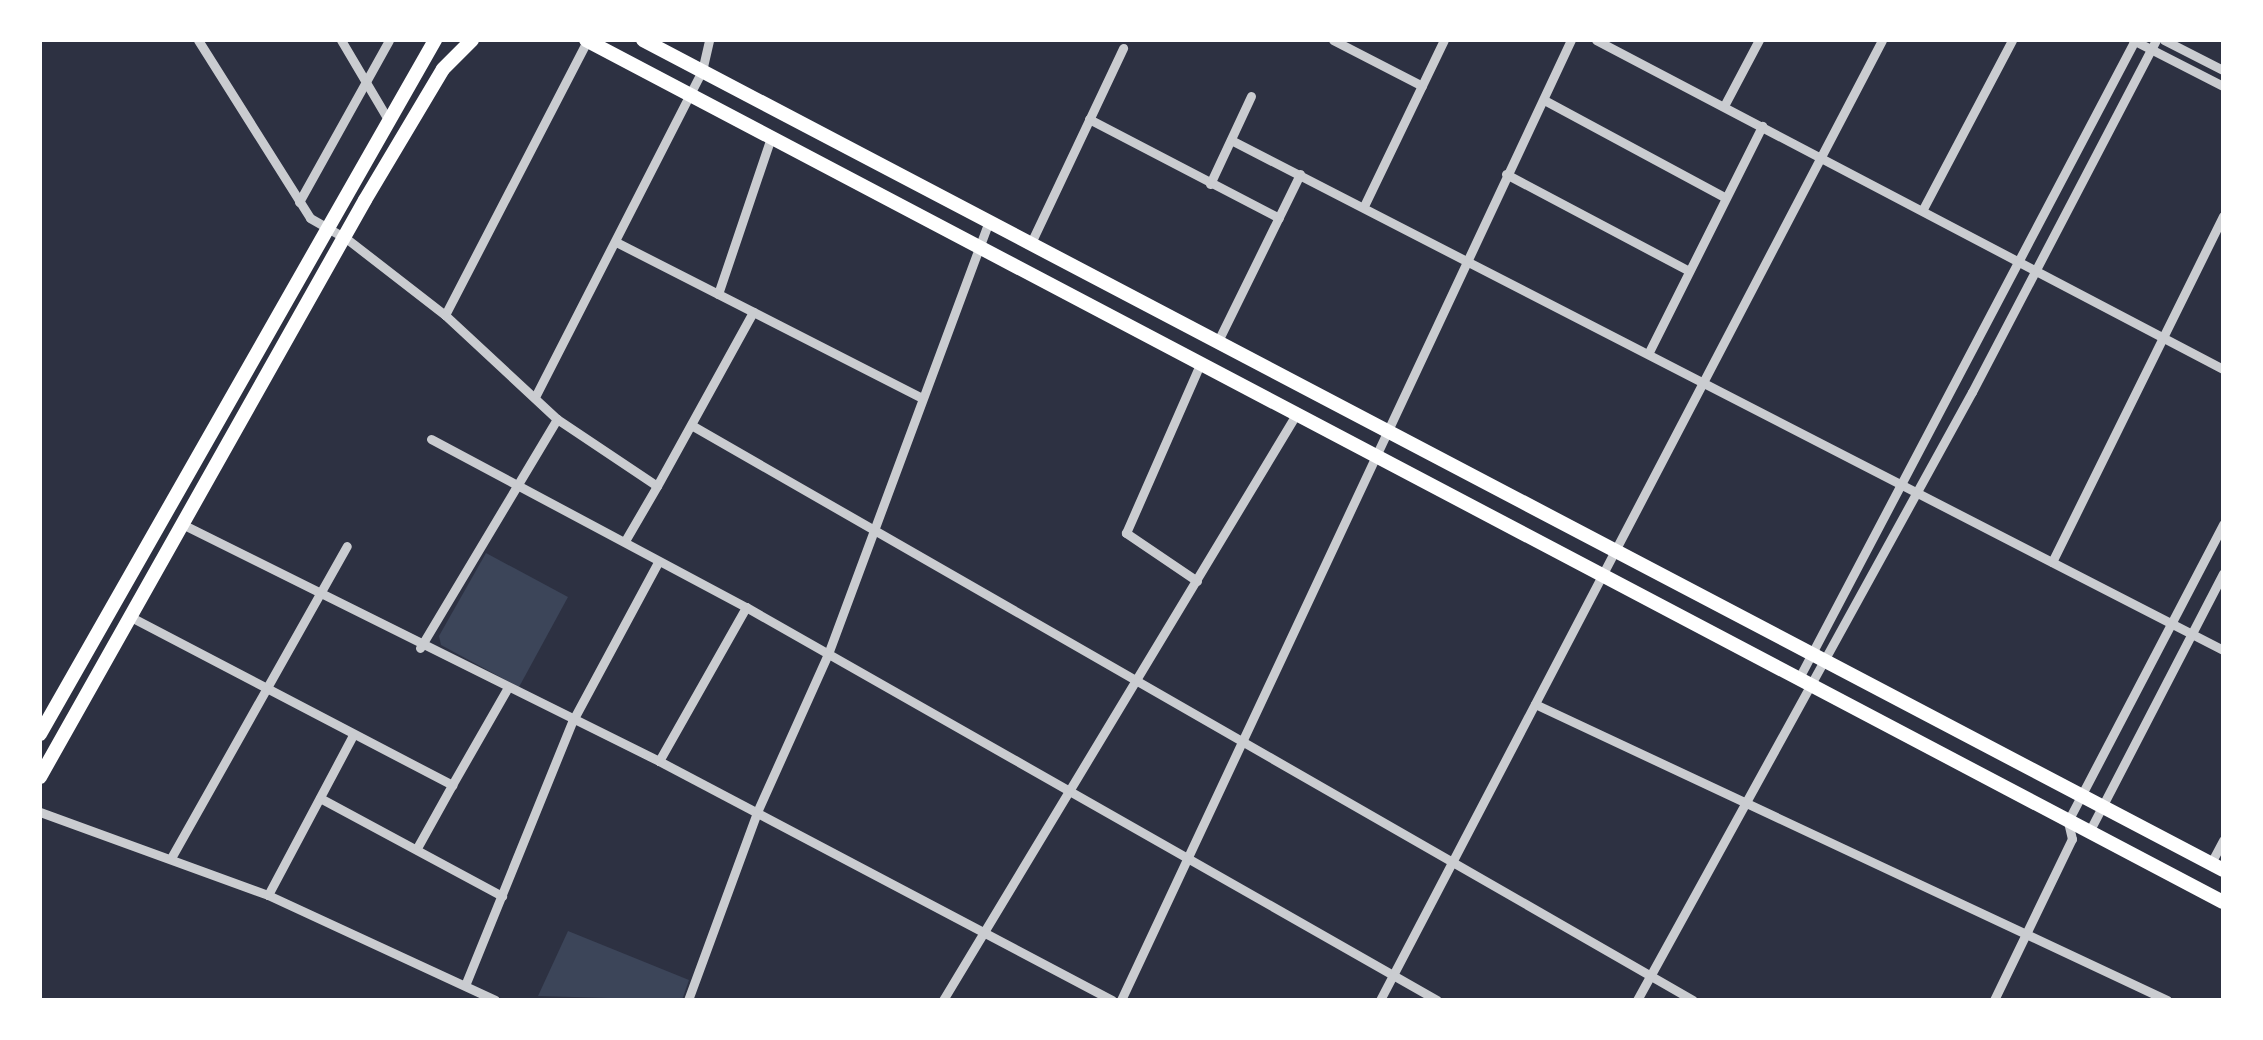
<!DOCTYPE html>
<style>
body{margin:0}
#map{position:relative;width:2263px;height:1040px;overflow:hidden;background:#2d3142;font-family:Signika,sans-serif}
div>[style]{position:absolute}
.green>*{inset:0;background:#3c4559}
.minor>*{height:9px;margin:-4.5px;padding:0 4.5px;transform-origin:4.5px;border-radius:4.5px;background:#caccd0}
.primary>*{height:14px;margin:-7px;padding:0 7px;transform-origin:7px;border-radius:7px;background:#fff}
span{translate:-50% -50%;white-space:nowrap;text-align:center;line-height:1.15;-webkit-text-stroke:8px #fff;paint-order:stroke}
.frame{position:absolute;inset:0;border:42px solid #fff;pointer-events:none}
</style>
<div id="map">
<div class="green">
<i style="clip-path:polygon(486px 553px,568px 597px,519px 687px,441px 645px,439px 636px)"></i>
<i style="clip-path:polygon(568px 931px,689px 980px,682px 1000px,538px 996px)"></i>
</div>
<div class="minor">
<i style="left:198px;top:40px;width:210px;rotate:57.8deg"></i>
<i style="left:310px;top:218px;width:43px;rotate:29.6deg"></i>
<i style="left:347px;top:239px;width:124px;rotate:37.8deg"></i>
<i style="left:445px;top:315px;width:153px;rotate:42.9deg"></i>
<i style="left:557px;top:419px;width:120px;rotate:33.8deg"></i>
<i style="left:657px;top:486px;width:64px;rotate:120.2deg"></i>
<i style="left:341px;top:40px;width:88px;rotate:59.4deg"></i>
<i style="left:1333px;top:40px;width:100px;rotate:27.3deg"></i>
<i style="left:1596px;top:40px;width:708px;rotate:27.69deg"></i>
<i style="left:2133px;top:40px;width:101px;rotate:27.1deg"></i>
<i style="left:2164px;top:40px;width:66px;rotate:27deg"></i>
<i style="left:1546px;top:101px;width:204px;rotate:28.3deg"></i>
<i style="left:1724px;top:106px;width:75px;rotate:-62.1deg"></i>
<i style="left:1089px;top:119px;width:214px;rotate:27.5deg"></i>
<i style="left:1231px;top:140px;width:1115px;rotate:27.21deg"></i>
<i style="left:1506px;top:174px;width:207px;rotate:27.9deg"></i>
<i style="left:1210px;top:184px;width:97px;rotate:-65deg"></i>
<i style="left:299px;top:202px;width:185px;rotate:-60.9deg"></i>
<i style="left:1364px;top:206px;width:184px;rotate:-64.3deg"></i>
<i style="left:1923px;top:209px;width:191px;rotate:-62.2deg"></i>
<i style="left:618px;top:243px;width:339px;rotate:27deg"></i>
<i style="left:1030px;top:245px;width:218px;rotate:-64.7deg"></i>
<i style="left:718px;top:294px;width:166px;rotate:-71.3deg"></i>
<i style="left:445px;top:315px;width:309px;rotate:-62.6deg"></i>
<i style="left:1218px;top:341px;width:186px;rotate:-63.8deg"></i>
<i style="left:1649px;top:352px;width:253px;rotate:-63.4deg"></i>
<i style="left:535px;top:397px;width:366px;rotate:-62.9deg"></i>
<i style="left:702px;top:71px;width:32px;rotate:-77deg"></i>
<i style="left:693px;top:426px;width:1153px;rotate:29.86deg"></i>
<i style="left:431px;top:439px;width:357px;rotate:28.1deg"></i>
<i style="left:746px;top:607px;width:795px;rotate:29.63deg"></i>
<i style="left:657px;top:486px;width:199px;rotate:-61.1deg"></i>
<i style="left:180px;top:523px;width:535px;rotate:26.42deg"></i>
<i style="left:659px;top:761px;width:512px;rotate:27.82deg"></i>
<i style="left:2052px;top:562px;width:386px;rotate:-63.7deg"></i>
<i style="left:1197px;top:581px;width:86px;rotate:-145.9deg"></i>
<i style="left:1126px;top:533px;width:187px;rotate:-66.3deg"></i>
<i style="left:129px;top:616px;width:365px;rotate:27.6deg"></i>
<i style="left:452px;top:785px;width:111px;rotate:-60.2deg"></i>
<i style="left:420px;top:648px;width:267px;rotate:-59.1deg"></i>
<i style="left:1799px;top:678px;width:721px;rotate:-62.23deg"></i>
<i style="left:1535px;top:704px;width:698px;rotate:25.1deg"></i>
<i style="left:659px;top:761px;width:177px;rotate:-60.5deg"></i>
<i style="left:320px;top:798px;width:207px;rotate:28.3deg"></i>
<i style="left:40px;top:812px;width:243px;rotate:20deg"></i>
<i style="left:268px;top:895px;width:250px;rotate:24.8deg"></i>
<i style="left:2089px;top:832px;width:291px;rotate:-62.6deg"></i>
<i style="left:2072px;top:839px;width:18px;rotate:-103deg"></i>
<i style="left:2068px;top:821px;width:335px;rotate:-62.4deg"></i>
<i style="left:417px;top:848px;width:72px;rotate:-60.9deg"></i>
<i style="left:171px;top:858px;width:358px;rotate:-60.6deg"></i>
<i style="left:2211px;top:863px;width:26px;rotate:-62deg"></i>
<i style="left:268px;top:895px;width:179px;rotate:-62deg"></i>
<i style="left:466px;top:983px;width:282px;rotate:-67.9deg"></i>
<i style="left:572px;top:722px;width:182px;rotate:-61.7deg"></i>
<i style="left:688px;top:1000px;width:200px;rotate:-69.8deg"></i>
<i style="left:757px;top:812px;width:173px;rotate:-65.8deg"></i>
<i style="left:828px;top:654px;width:460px;rotate:-69.6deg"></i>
<i style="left:943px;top:1000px;width:685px;rotate:-58.91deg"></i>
<i style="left:1121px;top:1000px;width:1060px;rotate:-64.89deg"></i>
<i style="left:1380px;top:1000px;width:1083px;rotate:-62.39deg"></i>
<i style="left:1637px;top:1000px;width:694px;rotate:-61.15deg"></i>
<i style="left:1972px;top:392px;width:397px;rotate:-62.4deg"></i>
<i style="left:1994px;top:1000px;width:179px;rotate:-64.2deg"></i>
</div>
<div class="primary">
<i style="left:586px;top:40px;width:1850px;rotate:27.77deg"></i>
<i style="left:643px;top:40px;width:1785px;rotate:27.71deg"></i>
<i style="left:40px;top:734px;width:799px;rotate:-60.35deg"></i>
<i style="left:40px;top:777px;width:662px;rotate:-60.61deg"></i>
<i style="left:365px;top:200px;width:152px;rotate:-59.2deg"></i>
<i style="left:443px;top:69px;width:41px;rotate:-45deg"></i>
</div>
<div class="frame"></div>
</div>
